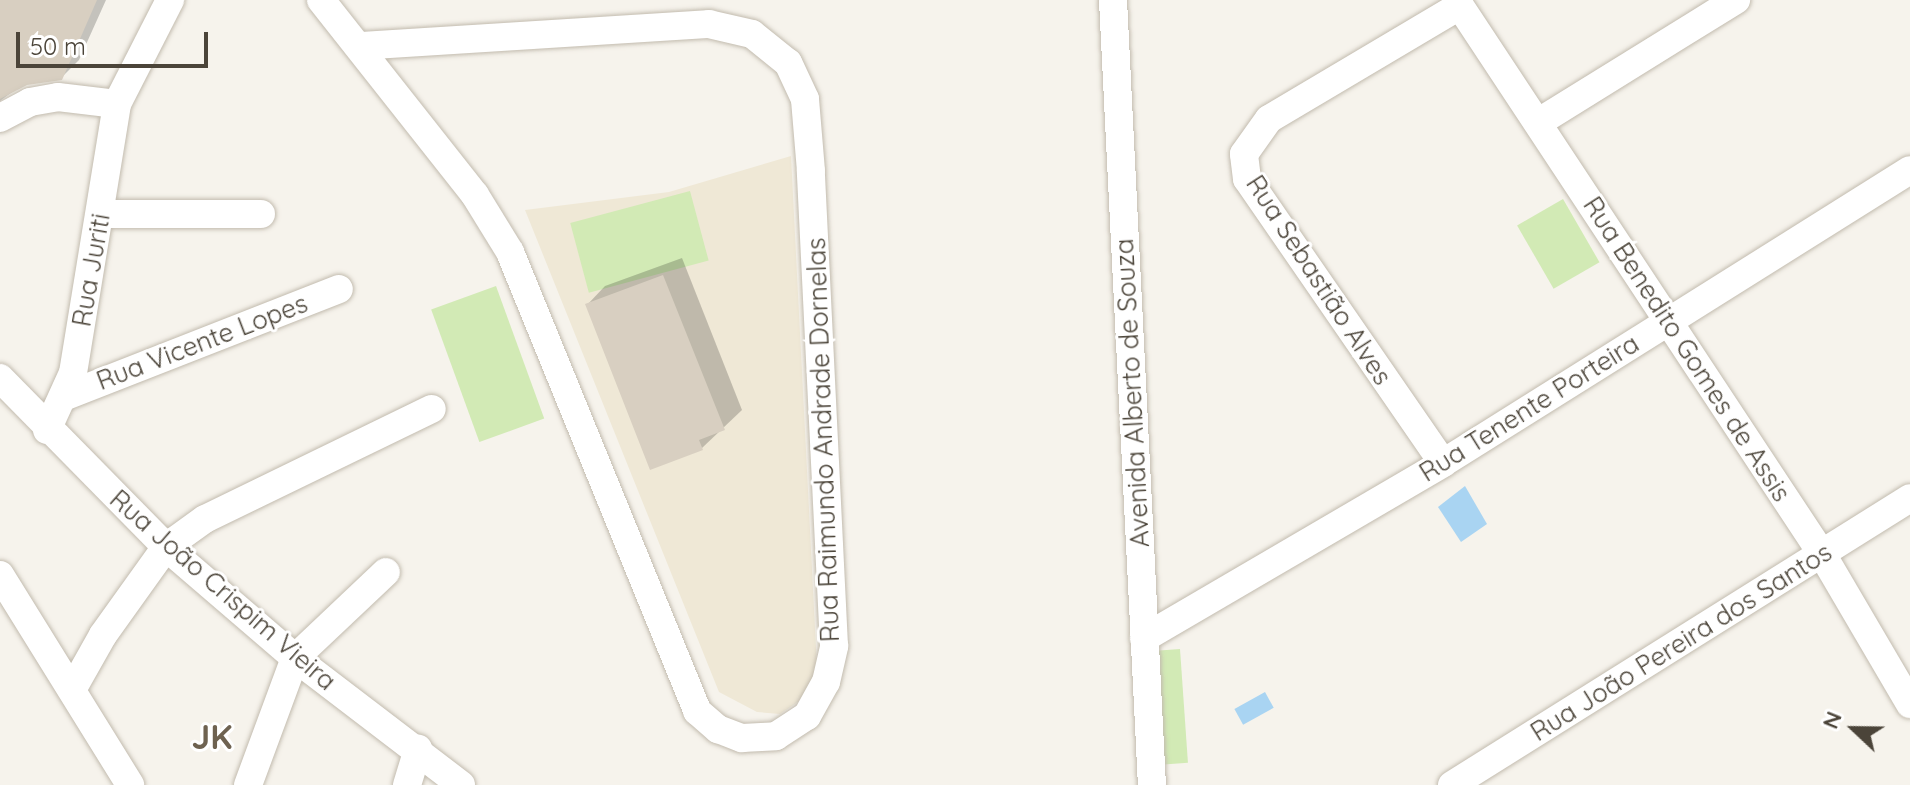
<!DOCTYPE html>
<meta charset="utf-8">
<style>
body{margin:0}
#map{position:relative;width:1910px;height:785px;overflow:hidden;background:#f6f3ec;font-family:Quicksand,sans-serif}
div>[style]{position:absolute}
.education>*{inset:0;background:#efe8d6}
.green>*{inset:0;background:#d2eab5;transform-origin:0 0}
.water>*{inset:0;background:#a9d4f2;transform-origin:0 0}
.shadow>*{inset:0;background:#0003}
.building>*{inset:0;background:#d8cfc1}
.roads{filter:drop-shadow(0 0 2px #c2bbae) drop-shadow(0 0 2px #c2bbae)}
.minor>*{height:28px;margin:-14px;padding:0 14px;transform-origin:14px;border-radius:14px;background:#fff}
span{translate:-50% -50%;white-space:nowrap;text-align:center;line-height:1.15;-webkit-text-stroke:6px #fff;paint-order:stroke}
.street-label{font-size:26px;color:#4b4439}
.district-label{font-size:34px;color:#6e6250;font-weight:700}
.north{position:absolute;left:1814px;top:689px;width:80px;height:80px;-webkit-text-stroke:6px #fff;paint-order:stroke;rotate:292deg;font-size:22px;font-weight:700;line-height:32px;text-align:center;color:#4b4439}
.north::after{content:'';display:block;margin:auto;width:28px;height:36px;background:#4b4439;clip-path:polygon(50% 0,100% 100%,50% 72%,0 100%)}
.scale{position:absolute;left:16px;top:32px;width:192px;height:36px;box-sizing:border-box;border:4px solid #4b4439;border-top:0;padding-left:10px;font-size:24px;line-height:28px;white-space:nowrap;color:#4b4439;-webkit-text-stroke:6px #fff;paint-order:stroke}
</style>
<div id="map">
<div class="education">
<i style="clip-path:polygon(791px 156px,817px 668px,805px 697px,780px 714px,757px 712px,719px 692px,525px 210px,669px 192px)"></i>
</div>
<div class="green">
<i style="left:690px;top:191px;width:72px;height:124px;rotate:75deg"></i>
<i style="left:1563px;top:199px;width:73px;height:53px;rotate:60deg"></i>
<i style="left:496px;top:286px;width:141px;height:69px;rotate:70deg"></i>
<i style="left:1180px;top:649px;width:114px;height:24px;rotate:86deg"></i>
</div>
<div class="water">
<i style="clip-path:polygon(1465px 486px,1487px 524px,1461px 542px,1438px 507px)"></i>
<i style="left:1265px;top:692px;width:18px;height:35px;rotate:61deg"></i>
</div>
<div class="shadow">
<i style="clip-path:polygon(0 0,106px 0,79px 60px,61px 78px,21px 85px,0 101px)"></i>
<i style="clip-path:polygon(682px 258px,742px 410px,702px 448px,651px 467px,587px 305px,605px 286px)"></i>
</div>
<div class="building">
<i style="clip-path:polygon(0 0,97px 0,62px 80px,27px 85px,0 99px)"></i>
<i style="clip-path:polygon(663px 275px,725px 430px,699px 440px,703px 450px,650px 470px,585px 304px)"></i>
</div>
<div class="roads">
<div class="minor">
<i style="left:321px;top:0;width:248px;rotate:51.7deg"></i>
<i style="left:475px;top:195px;width:67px;rotate:58.4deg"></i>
<i style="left:510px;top:252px;width:496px;rotate:67.8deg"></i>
<i style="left:697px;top:711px;width:28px;rotate:41deg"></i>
<i style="left:718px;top:729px;width:26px;rotate:21deg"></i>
<i style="left:742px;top:738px;width:34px;rotate:-3deg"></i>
<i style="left:776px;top:736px;width:37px;rotate:-33deg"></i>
<i style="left:807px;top:716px;width:39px;rotate:-61deg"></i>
<i style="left:826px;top:682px;width:37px;rotate:-77deg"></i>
<i style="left:834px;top:646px;width:476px;rotate:-92.8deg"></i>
<i style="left:811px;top:171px;width:72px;rotate:-94.8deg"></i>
<i style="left:805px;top:99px;width:40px;rotate:-115deg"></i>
<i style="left:788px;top:63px;width:46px;rotate:-141.1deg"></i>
<i style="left:752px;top:34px;width:44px;rotate:-166.9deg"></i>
<i style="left:709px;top:24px;width:350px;rotate:176.4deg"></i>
<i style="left:1113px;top:0;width:786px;rotate:87.16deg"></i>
<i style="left:1456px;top:0;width:664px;rotate:56.55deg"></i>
<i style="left:1822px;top:554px;width:174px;rotate:59.6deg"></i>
<i style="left:0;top:118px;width:34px;rotate:-28deg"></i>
<i style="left:30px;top:102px;width:28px;rotate:-10deg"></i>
<i style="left:58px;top:97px;width:59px;rotate:6.8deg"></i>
<i style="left:117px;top:104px;width:117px;rotate:-63deg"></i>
<i style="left:1539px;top:122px;width:232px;rotate:-31.8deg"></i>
<i style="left:102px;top:214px;width:159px"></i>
<i style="left:0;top:378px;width:237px;rotate:45.5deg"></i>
<i style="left:166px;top:547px;width:170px;rotate:40.7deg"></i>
<i style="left:295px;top:658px;width:209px;rotate:37.4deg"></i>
<i style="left:66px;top:396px;width:293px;rotate:-21.4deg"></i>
<i style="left:47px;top:430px;width:63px;rotate:-65.5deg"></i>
<i style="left:73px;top:373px;width:273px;rotate:-80.7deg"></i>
<i style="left:1443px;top:463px;width:345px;rotate:-124.6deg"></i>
<i style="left:1247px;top:179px;width:25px;rotate:-97deg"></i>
<i style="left:1244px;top:154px;width:43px;rotate:-54.5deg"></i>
<i style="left:1269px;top:119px;width:221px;rotate:-30.7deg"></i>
<i style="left:0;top:575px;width:247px;rotate:58.2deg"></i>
<i style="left:1144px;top:638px;width:346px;rotate:-30.3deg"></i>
<i style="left:1443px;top:463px;width:551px;rotate:-32.1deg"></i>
<i style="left:72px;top:690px;width:63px;rotate:-60.6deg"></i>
<i style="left:103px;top:635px;width:108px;rotate:-54.4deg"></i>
<i style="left:166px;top:547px;width:48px;rotate:-35.7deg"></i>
<i style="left:205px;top:519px;width:252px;rotate:-25.9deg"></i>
<i style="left:248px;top:785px;width:135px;rotate:-69.7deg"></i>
<i style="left:295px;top:658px;width:125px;rotate:-43.4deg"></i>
<i style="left:407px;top:785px;width:38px;rotate:-73deg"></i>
<i style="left:1452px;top:785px;width:540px;rotate:-32.07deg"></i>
</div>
</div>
<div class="street-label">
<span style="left:91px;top:270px;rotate:-80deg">Rua Juriti</span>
<span style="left:1319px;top:280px;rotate:57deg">Rua Sebastião Alves</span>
<span style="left:202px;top:342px;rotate:-21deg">Rua Vicente Lopes</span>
<span style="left:1687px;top:349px;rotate:57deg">Rua Benedito Gomes de Assis</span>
<span style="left:1132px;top:393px;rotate:-93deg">Avenida Alberto de Souza</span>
<span style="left:1529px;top:408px;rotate:-32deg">Rua Tenente Porteira</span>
<span style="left:823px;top:440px;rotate:-92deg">Rua Raimundo Andrade Dornelas</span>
<span style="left:223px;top:590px;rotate:41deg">Rua João Crispim Vieira</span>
<span style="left:1681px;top:642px;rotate:-32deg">Rua João Pereira dos Santos</span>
</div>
<div class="district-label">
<span style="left:212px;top:737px">JK</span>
</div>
<div class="north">N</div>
<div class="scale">50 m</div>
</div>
